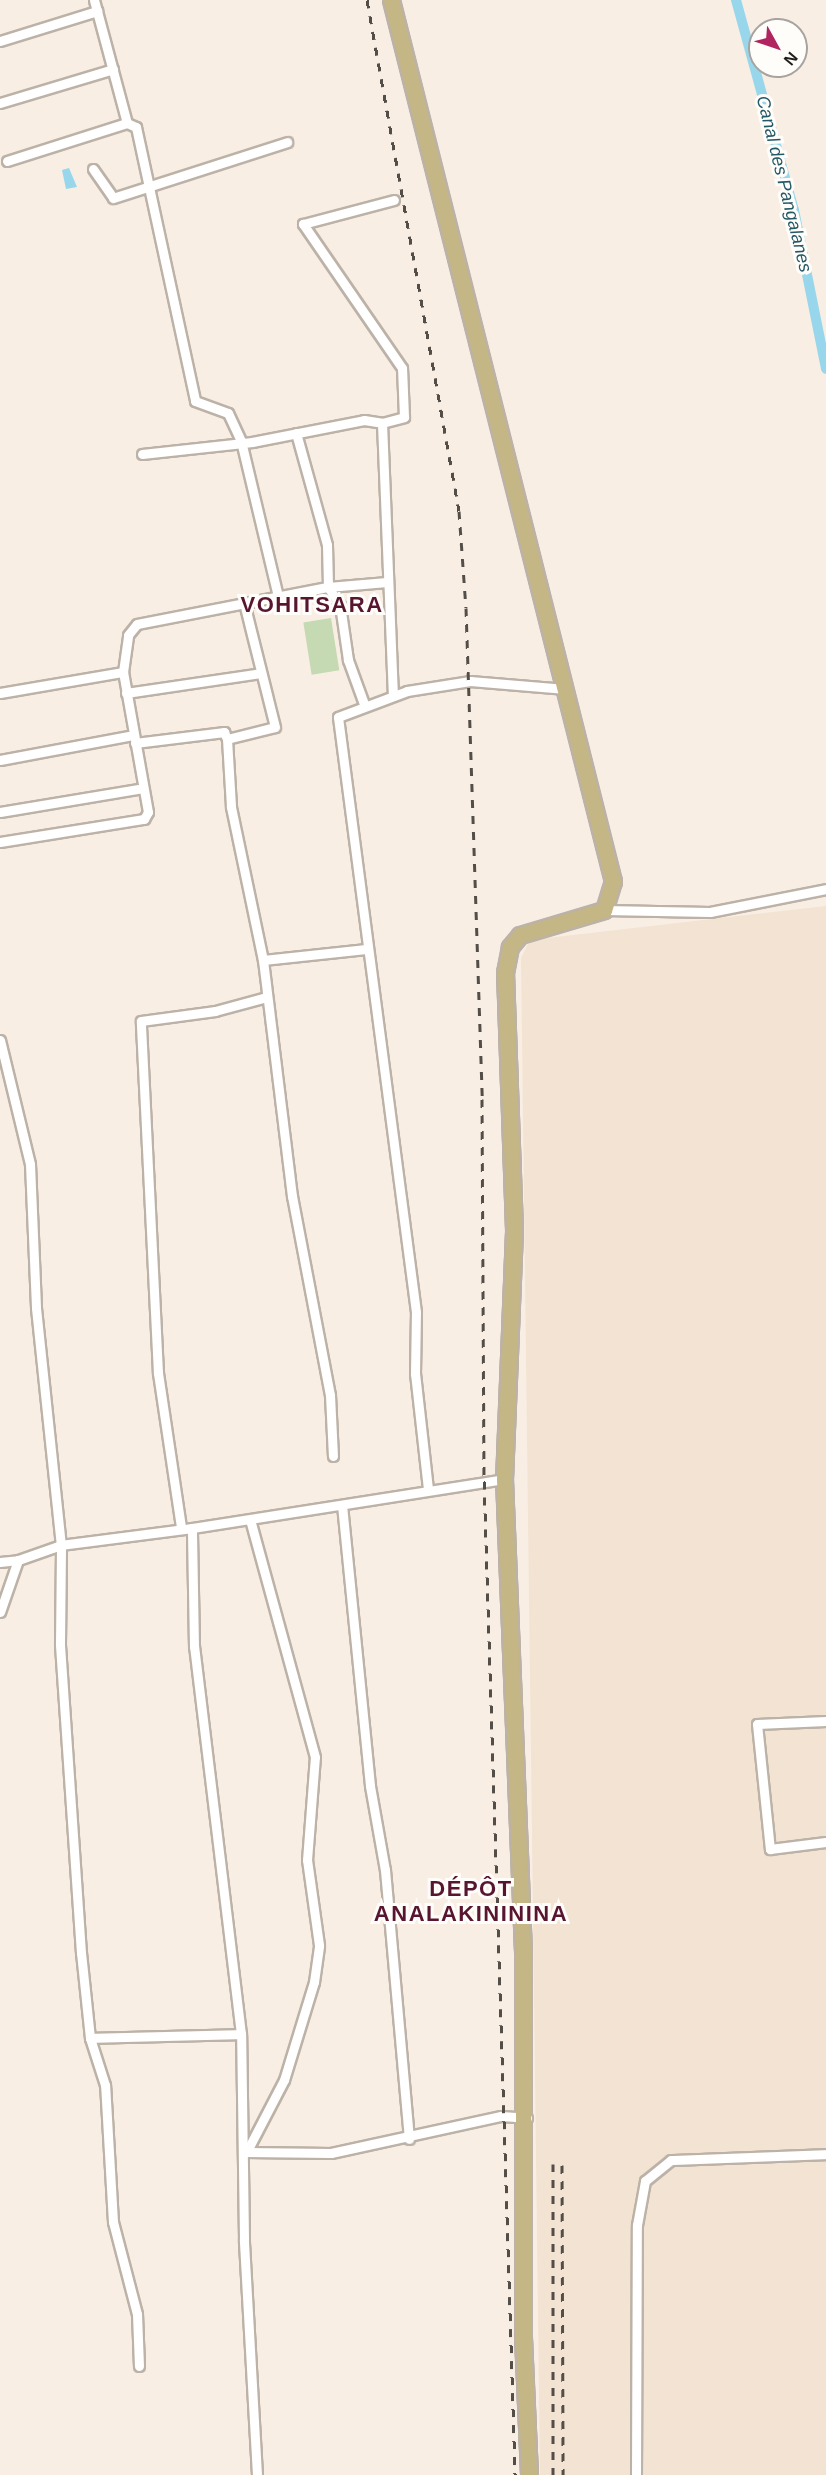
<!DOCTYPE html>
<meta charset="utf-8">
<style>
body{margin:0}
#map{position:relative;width:826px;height:2475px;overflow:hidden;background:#f9eee3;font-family:Helvetica,sans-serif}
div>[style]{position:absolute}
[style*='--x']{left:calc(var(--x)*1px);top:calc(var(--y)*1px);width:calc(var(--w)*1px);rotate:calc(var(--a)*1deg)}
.built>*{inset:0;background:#f3e3d2}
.green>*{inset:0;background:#c5d9b3;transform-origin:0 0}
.water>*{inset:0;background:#98d7eb}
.canal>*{height:10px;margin:-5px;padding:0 5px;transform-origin:5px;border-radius:5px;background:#98d7eb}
.roads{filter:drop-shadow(2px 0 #bcb2a7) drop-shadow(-2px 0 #bcb2a7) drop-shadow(0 2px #bcb2a7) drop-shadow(0 -2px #bcb2a7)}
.minor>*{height:9px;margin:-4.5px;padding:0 4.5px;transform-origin:4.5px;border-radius:4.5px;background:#fff}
.primary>*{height:15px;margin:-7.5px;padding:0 7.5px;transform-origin:7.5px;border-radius:7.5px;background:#c4b785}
.rail>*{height:3px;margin-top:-1.5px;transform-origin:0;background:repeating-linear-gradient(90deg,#544e49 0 8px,transparent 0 16px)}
span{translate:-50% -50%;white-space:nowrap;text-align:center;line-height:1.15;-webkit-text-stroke:6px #fffdfa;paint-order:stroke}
.water-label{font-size:18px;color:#235866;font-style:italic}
.district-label{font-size:22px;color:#58152f;font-weight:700;letter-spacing:1.5px}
.north{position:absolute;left:748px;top:18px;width:60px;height:60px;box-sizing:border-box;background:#fffdfa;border:2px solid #a7a4a0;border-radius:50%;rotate:130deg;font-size:16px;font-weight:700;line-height:24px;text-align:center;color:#221e1a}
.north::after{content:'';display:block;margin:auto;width:21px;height:27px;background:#b02460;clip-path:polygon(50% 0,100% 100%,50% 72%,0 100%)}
</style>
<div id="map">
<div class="built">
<div style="clip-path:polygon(826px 906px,826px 2475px,540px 2475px,521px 958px,530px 940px)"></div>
</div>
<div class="green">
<div style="left:331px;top:618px;width:53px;height:28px;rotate:81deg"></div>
</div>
<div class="water">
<div style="clip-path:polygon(69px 168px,77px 187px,66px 189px,62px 170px)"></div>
</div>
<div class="canal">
<div style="--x:736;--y:0;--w:218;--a:74.6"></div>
<div style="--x:794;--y:210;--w:162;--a:78.6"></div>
</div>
<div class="roads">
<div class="minor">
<div style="--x:94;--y:0;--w:127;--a:75"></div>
<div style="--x:0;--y:41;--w:102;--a:-17.2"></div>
<div style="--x:0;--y:103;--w:118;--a:-16.7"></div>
<div style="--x:7;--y:161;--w:126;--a:-17.6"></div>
<div style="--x:127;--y:123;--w:10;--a:24"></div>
<div style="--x:136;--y:127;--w:280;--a:77.8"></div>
<div style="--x:195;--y:401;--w:35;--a:20"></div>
<div style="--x:228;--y:413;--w:31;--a:65"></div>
<div style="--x:241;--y:441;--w:159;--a:76.6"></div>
<div style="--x:93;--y:169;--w:35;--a:55"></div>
<div style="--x:113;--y:198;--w:183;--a:-17.8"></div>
<div style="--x:382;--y:423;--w:23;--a:-15"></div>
<div style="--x:404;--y:417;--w:49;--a:-92.3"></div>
<div style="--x:402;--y:368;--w:175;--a:-124.5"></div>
<div style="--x:303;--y:224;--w:94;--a:-14.8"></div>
<div style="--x:296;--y:433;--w:116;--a:74.5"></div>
<div style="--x:327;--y:545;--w:42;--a:88.6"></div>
<div style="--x:328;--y:587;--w:59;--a:-4.8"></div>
<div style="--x:142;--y:454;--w:111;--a:-6.2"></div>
<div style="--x:252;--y:442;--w:114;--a:-11.1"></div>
<div style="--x:364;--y:420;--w:18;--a:9"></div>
<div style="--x:382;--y:423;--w:272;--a:87.7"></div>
<div style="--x:0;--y:693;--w:125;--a:-9.7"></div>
<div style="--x:126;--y:693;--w:136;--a:-8.4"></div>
<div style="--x:227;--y:739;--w:49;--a:-14"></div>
<div style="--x:275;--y:727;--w:124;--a:-104"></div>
<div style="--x:135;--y:743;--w:90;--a:-7"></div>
<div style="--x:224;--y:732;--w:8;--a:67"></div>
<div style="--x:227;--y:739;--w:68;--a:86.6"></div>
<div style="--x:231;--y:807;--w:156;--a:78.2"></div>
<div style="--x:263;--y:960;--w:238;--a:83"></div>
<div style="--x:292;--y:1196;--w:203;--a:79.2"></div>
<div style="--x:330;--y:1395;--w:61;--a:87.2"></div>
<div style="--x:0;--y:760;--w:135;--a:-10.6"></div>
<div style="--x:0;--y:812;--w:145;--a:-9.5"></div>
<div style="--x:0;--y:842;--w:146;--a:-9.1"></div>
<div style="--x:144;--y:819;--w:8;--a:-60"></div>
<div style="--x:148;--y:812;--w:142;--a:-100.1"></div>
<div style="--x:123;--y:672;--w:37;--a:-82"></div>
<div style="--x:128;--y:635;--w:14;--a:-51"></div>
<div style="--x:137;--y:624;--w:195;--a:-11"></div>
<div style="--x:328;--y:587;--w:22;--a:56"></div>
<div style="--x:340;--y:605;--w:56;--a:81.7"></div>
<div style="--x:348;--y:660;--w:47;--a:70"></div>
<div style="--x:604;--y:910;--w:106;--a:1.1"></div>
<div style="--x:710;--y:912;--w:118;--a:-11.2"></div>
<div style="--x:263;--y:960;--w:104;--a:-6.1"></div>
<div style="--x:0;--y:1040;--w:128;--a:76.4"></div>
<div style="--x:30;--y:1164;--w:144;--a:87.6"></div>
<div style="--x:36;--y:1308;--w:238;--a:84"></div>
<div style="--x:61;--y:1545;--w:46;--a:160.8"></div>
<div style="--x:18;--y:1560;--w:55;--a:109.1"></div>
<div style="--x:428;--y:1489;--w:116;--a:-96.4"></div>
<div style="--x:415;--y:1374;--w:62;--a:-89.1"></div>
<div style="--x:416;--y:1312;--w:600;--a:-97.47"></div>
<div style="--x:338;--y:717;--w:74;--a:-20.6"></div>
<div style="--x:407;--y:691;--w:64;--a:-9"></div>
<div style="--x:470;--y:681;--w:96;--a:4.8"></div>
<div style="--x:342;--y:1505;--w:282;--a:84.3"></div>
<div style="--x:370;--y:1786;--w:85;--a:79.9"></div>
<div style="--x:385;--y:1870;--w:270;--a:84.9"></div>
<div style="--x:181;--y:1527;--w:156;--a:-98.5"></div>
<div style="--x:158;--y:1373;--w:352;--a:-92.8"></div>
<div style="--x:141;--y:1021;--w:75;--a:-7.7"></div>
<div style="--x:215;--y:1011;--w:54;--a:-15.1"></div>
<div style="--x:0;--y:1562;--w:18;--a:-6"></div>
<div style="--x:826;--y:1721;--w:69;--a:177.5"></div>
<div style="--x:757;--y:1724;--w:126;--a:84.1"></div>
<div style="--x:770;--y:1849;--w:56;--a:-7.1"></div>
<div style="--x:90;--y:2038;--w:151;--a:-1.5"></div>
<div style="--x:247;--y:2151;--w:80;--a:-62.5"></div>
<div style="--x:284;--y:2080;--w:102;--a:-73"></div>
<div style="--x:314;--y:1982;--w:37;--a:-82"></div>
<div style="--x:319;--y:1945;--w:86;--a:-98"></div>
<div style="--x:307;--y:1860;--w:103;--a:-85.6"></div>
<div style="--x:315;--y:1757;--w:246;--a:-105.3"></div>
<div style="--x:246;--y:2152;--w:85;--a:0.7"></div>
<div style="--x:331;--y:2153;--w:174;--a:-12.3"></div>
<div style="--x:501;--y:2116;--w:26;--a:4"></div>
<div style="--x:139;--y:2366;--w:52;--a:-92.2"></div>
<div style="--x:137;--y:2314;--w:95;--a:-104.6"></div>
<div style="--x:113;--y:2222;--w:137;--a:-93.3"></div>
<div style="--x:105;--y:2085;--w:49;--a:-107.7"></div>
<div style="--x:90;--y:2038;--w:85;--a:-96"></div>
<div style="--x:81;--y:1953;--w:310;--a:-93.9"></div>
<div style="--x:60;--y:1644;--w:99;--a:-89.4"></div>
<div style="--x:61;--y:1545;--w:132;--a:-7.4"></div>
<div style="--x:257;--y:2475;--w:236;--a:-93.2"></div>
<div style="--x:244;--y:2239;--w:205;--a:-90.8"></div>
<div style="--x:241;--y:2034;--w:390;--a:-96.9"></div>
<div style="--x:194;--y:1647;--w:119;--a:-91"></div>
<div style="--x:192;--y:1528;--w:316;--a:-8.9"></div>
<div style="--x:636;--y:2475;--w:250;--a:-89.8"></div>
<div style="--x:637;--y:2225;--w:45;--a:-79.7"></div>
<div style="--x:645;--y:2181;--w:33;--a:-39"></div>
<div style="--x:671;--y:2160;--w:155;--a:-2.2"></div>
</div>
<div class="primary">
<div style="--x:391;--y:0;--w:909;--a:75.86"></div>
<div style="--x:613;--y:881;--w:30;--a:107"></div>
<div style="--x:604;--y:910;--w:88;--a:163.4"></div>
<div style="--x:520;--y:935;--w:16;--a:130"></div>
<div style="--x:510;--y:947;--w:25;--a:101"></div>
<div style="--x:505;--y:972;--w:259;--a:88"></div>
<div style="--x:514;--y:1231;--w:248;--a:92.3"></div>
<div style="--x:504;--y:1479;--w:471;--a:87.7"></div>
<div style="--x:523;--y:1950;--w:387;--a:90"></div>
<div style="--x:523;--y:2337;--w:138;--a:87.5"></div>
</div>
</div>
<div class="rail">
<div style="--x:367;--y:0;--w:519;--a:79.79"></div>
<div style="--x:459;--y:511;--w:97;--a:85.9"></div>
<div style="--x:466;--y:608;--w:491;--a:88.1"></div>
<div style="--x:482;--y:1099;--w:382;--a:89.7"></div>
<div style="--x:484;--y:1481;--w:994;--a:88.21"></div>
<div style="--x:562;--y:2165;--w:310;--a:89.8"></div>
<div style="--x:553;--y:2475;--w:311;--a:-90"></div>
</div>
<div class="water-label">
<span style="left:784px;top:184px;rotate:76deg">Canal des Pangalanes</span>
</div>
<div class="district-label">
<span style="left:312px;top:605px">VOHITSARA</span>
<span style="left:471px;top:1901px">DÉPÔT<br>ANALAKINININA</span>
</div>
<div class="north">N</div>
</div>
